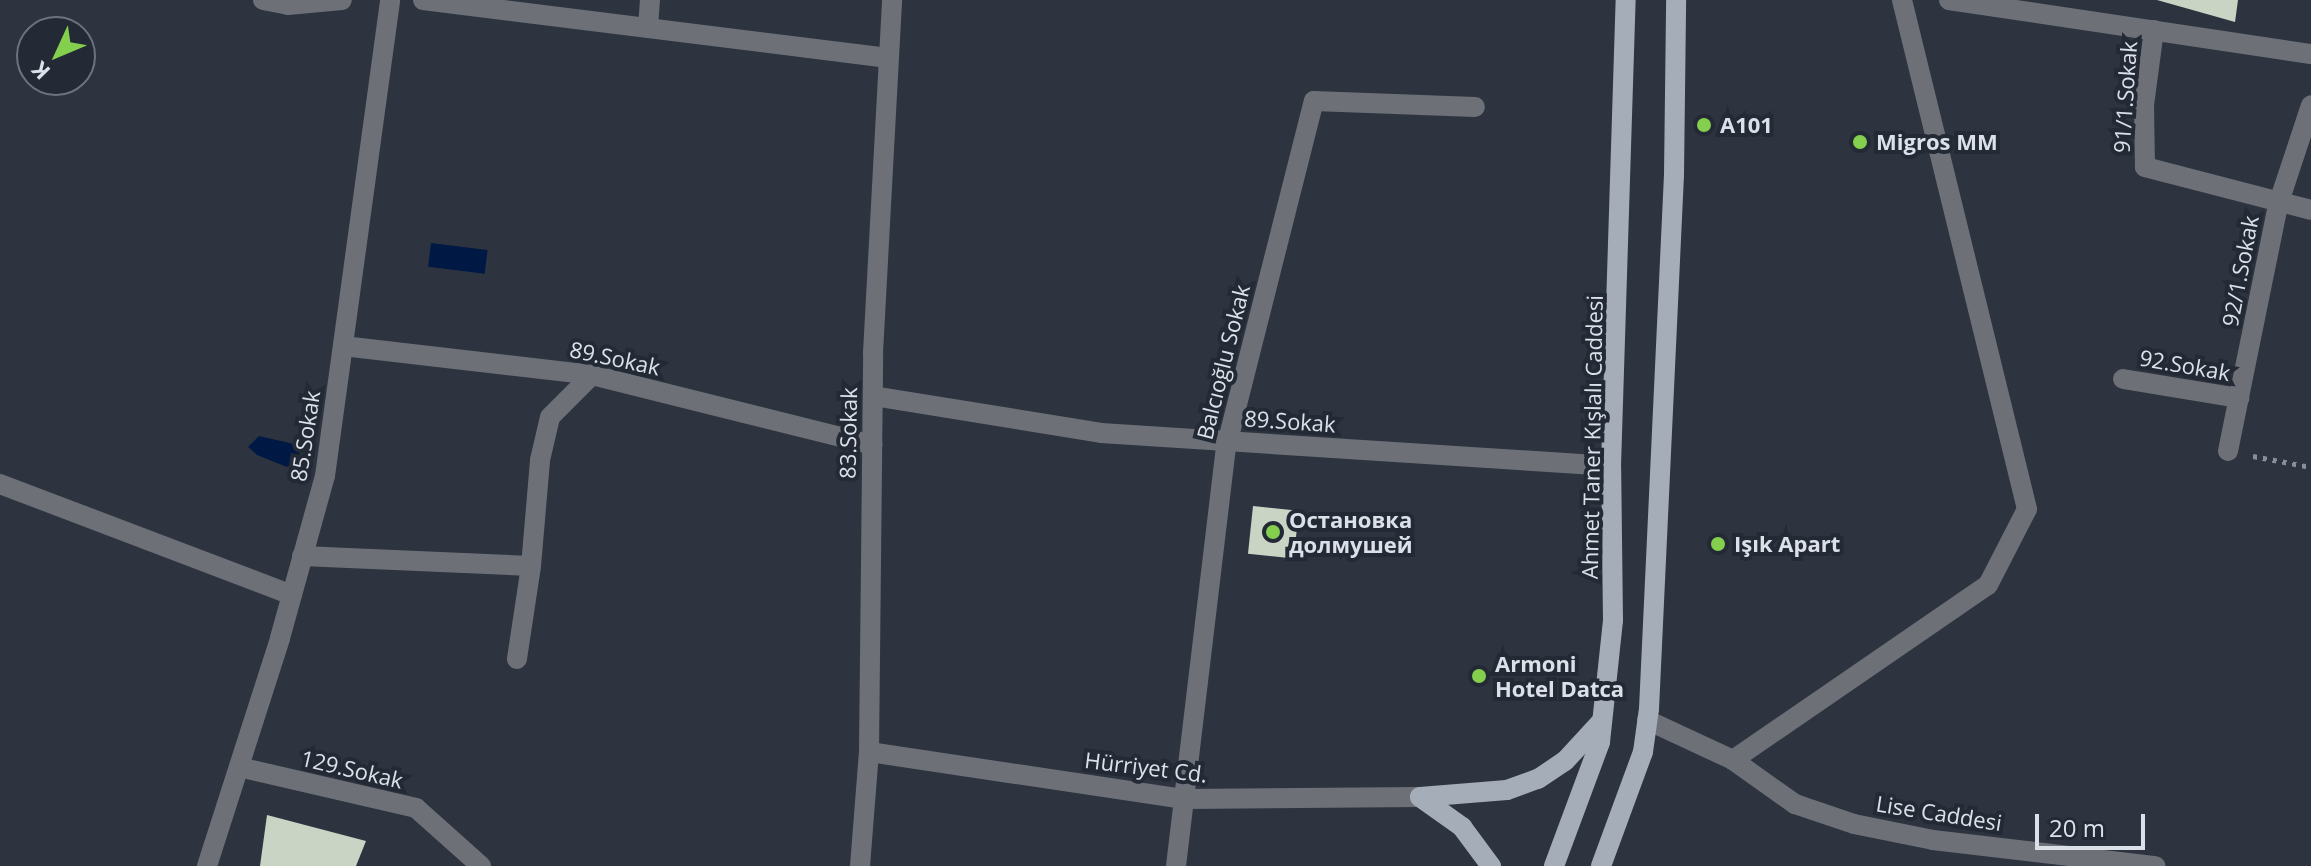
<!DOCTYPE html>
<meta charset="utf-8">
<style>
body{margin:0}
#map{position:relative;width:2311px;height:866px;overflow:hidden;background:#2d3440;font-family:"Open Sans",sans-serif}
div>[style]{position:absolute}
[style*='--x']{left:calc(var(--x)*1px);top:calc(var(--y)*1px);width:calc(var(--w)*1px);rotate:calc(var(--a)*1deg)}
.water>*{inset:0;background:#001944;transform-origin:0 0}
.building>*{inset:0;background:#cad4c5;transform-origin:0 0}
.path>*{height:5px;margin-top:-2.5px;transform-origin:0;background:repeating-linear-gradient(90deg,#898f99 0 4px,transparent 0 10px)}
.minor>*{height:20px;margin:-10px;padding:0 10px;transform-origin:10px;border-radius:10px;background:#6d7177}
.major>*{height:20px;margin:-10px;padding:0 10px;transform-origin:10px;border-radius:10px;background:#a5adb9}
.dots>*{width:22px;height:22px;translate:-50% -50%;box-sizing:border-box;border:4px solid #232a35;border-radius:50%}
span{translate:-50% -50%;white-space:nowrap;text-align:center;line-height:1.15;-webkit-text-stroke:8px #232a35;paint-order:stroke}
.street-label{font-size:22px;color:#dce1e9}
.poi-label{font-size:22px;color:#dce1e9;font-weight:700}
.left{translate:0 -50%;text-align:left}
.north{position:absolute;left:16px;top:16px;width:80px;height:80px;box-sizing:border-box;background:#232a35;border:2px solid #6d737d;border-radius:50%;rotate:226deg;font-size:22px;font-weight:700;line-height:32px;text-align:center;color:#dce1e9}
.north::after{content:'';display:block;margin:auto;width:28px;height:36px;background:#84cf4d;clip-path:polygon(50% 0,100% 100%,50% 72%,0 100%)}
.scale{position:absolute;left:2035px;top:814px;width:110px;height:36px;box-sizing:border-box;border:4px solid #dce1e9;border-top:0;padding-left:10px;font-size:24px;line-height:28px;white-space:nowrap;color:#dce1e9;-webkit-text-stroke:6px #232a35;paint-order:stroke}
</style>
<div id="map">
<div class="water">
<div style="left:431px;top:243px;width:57px;height:24px;rotate:7deg"></div>
<div style="clip-path:polygon(259px 436px,294px 444px,301px 456px,287px 467px,257px 455px,248px 447px)"></div>
</div>
<div class="building">
<div style="clip-path:polygon(2157px 0,2238px 0,2235px 22px)"></div>
<div style="left:1253px;top:506px;width:46px;height:48px;rotate:6deg"></div>
<div style="clip-path:polygon(267px 815px,366px 841px,356px 866px,260px 866px)"></div>
</div>
<div class="path">
<div style="--x:2253;--y:456;--w:59;--a:10.7"></div>
</div>
<div class="minor">
<div style="--x:263;--y:0;--w:25;--a:11"></div>
<div style="--x:288;--y:5;--w:54;--a:-5.3"></div>
<div style="--x:423;--y:0;--w:469;--a:7.1"></div>
<div style="--x:1949;--y:0;--w:366;--a:8.5"></div>
<div style="--x:648;--y:28;--w:28;--a:-86"></div>
<div style="--x:2154;--y:30;--w:76;--a:97.6"></div>
<div style="--x:2144;--y:105;--w:62;--a:89.1"></div>
<div style="--x:2145;--y:167;--w:171;--a:14.5"></div>
<div style="--x:343;--y:346;--w:251;--a:6.6"></div>
<div style="--x:592;--y:375;--w:289;--a:14"></div>
<div style="--x:2123;--y:379;--w:118;--a:9.3"></div>
<div style="--x:873;--y:396;--w:231;--a:9.2"></div>
<div style="--x:1101;--y:433;--w:511;--a:3.7"></div>
<div style="--x:2228;--y:451;--w:251;--a:-78.5"></div>
<div style="--x:2278;--y:205;--w:105;--a:-71.7"></div>
<div style="--x:0;--y:484;--w:312;--a:20.8"></div>
<div style="--x:302;--y:556;--w:229;--a:2.5"></div>
<div style="--x:531;--y:566;--w:94;--a:98.6"></div>
<div style="--x:531;--y:566;--w:106;--a:-85.1"></div>
<div style="--x:540;--y:460;--w:44;--a:-76.9"></div>
<div style="--x:550;--y:417;--w:59;--a:-45"></div>
<div style="--x:1647;--y:720;--w:95;--a:24.9"></div>
<div style="--x:1733;--y:760;--w:309;--a:-34.5"></div>
<div style="--x:1988;--y:585;--w:85;--a:-62.8"></div>
<div style="--x:2027;--y:509;--w:524;--a:-103.8"></div>
<div style="--x:869;--y:752;--w:319;--a:8.5"></div>
<div style="--x:1185;--y:799;--w:235;--a:-0.5"></div>
<div style="--x:1733;--y:760;--w:76;--a:35.4"></div>
<div style="--x:1795;--y:804;--w:62;--a:18.7"></div>
<div style="--x:1854;--y:824;--w:81;--a:11.4"></div>
<div style="--x:1933;--y:840;--w:224;--a:6.7"></div>
<div style="--x:239;--y:767;--w:182;--a:13"></div>
<div style="--x:416;--y:808;--w:87;--a:41.7"></div>
<div style="--x:207;--y:866;--w:239;--a:-72.2"></div>
<div style="--x:280;--y:638;--w:168;--a:-74.5"></div>
<div style="--x:325;--y:476;--w:480;--a:-82.2"></div>
<div style="--x:860;--y:866;--w:114;--a:-85.5"></div>
<div style="--x:869;--y:752;--w:399;--a:-89.4"></div>
<div style="--x:873;--y:353;--w:354;--a:-86.9"></div>
<div style="--x:1176;--y:866;--w:421;--a:-83.2"></div>
<div style="--x:1226;--y:448;--w:358;--a:-75.8"></div>
<div style="--x:1314;--y:101;--w:161;--a:2.1"></div>
</div>
<div class="major">
<div style="--x:1420;--y:797;--w:87;--a:-4.6"></div>
<div style="--x:1507;--y:790;--w:33;--a:-20"></div>
<div style="--x:1538;--y:779;--w:32;--a:-34"></div>
<div style="--x:1565;--y:761;--w:52;--a:-47.4"></div>
<div style="--x:1420;--y:797;--w:52;--a:35.5"></div>
<div style="--x:1462;--y:827;--w:49;--a:53.4"></div>
<div style="--x:1554;--y:866;--w:132;--a:-69.6"></div>
<div style="--x:1600;--y:742;--w:123;--a:-83.9"></div>
<div style="--x:1613;--y:620;--w:154;--a:-90.7"></div>
<div style="--x:1611;--y:466;--w:466;--a:-88.2"></div>
<div style="--x:1601;--y:866;--w:121;--a:-69.8"></div>
<div style="--x:1643;--y:752;--w:43;--a:-82.1"></div>
<div style="--x:1649;--y:709;--w:535;--a:-87.32"></div>
<div style="--x:1674;--y:175;--w:175;--a:-89.3"></div>
</div>
<div class="dots">
<div style="left:1704px;top:125px;background:#84cf4d"></div>
<div style="left:1860px;top:142px;background:#84cf4d"></div>
<div style="left:1273px;top:532px;background:#84cf4d"></div>
<div style="left:1718px;top:544px;background:#84cf4d"></div>
<div style="left:1479px;top:676px;background:#84cf4d"></div>
</div>
<div class="street-label">
<span style="left:2125px;top:97px;rotate:-86deg">91/1.Sokak</span>
<span style="left:2240px;top:271px;rotate:-79deg">92/1.Sokak</span>
<span style="left:615px;top:358px;rotate:12deg">89.Sokak</span>
<span style="left:1223px;top:362px;rotate:-76deg">Balcıoğlu Sokak</span>
<span style="left:2185px;top:365px;rotate:10deg">92.Sokak</span>
<span style="left:1290px;top:421px;rotate:4deg">89.Sokak</span>
<span style="left:848px;top:433px;rotate:-89deg">83.Sokak</span>
<span style="left:305px;top:436px;rotate:-81deg">85.Sokak</span>
<span style="left:1592px;top:437px;rotate:-89deg">Ahmet Taner Kışlalı Caddesi</span>
<span style="left:1146px;top:767px;rotate:7deg">Hürriyet Cd.</span>
<span style="left:352px;top:769px;rotate:13deg">129.Sokak</span>
<span style="left:1939px;top:813px;rotate:9deg">Lise Caddesi</span>
</div>
<div class="poi-label">
<span class="left" style="left:1720px;top:125px">A101</span>
<span class="left" style="left:1876px;top:142px">Migros MM</span>
<span class="left" style="left:1289px;top:532px">Остановка<br>долмушей</span>
<span class="left" style="left:1734px;top:544px">Işık Apart</span>
<span class="left" style="left:1495px;top:676px">Armoni<br>Hotel Datca</span>
</div>
<div class="north">K</div>
<div class="scale">20 m</div>
</div>
